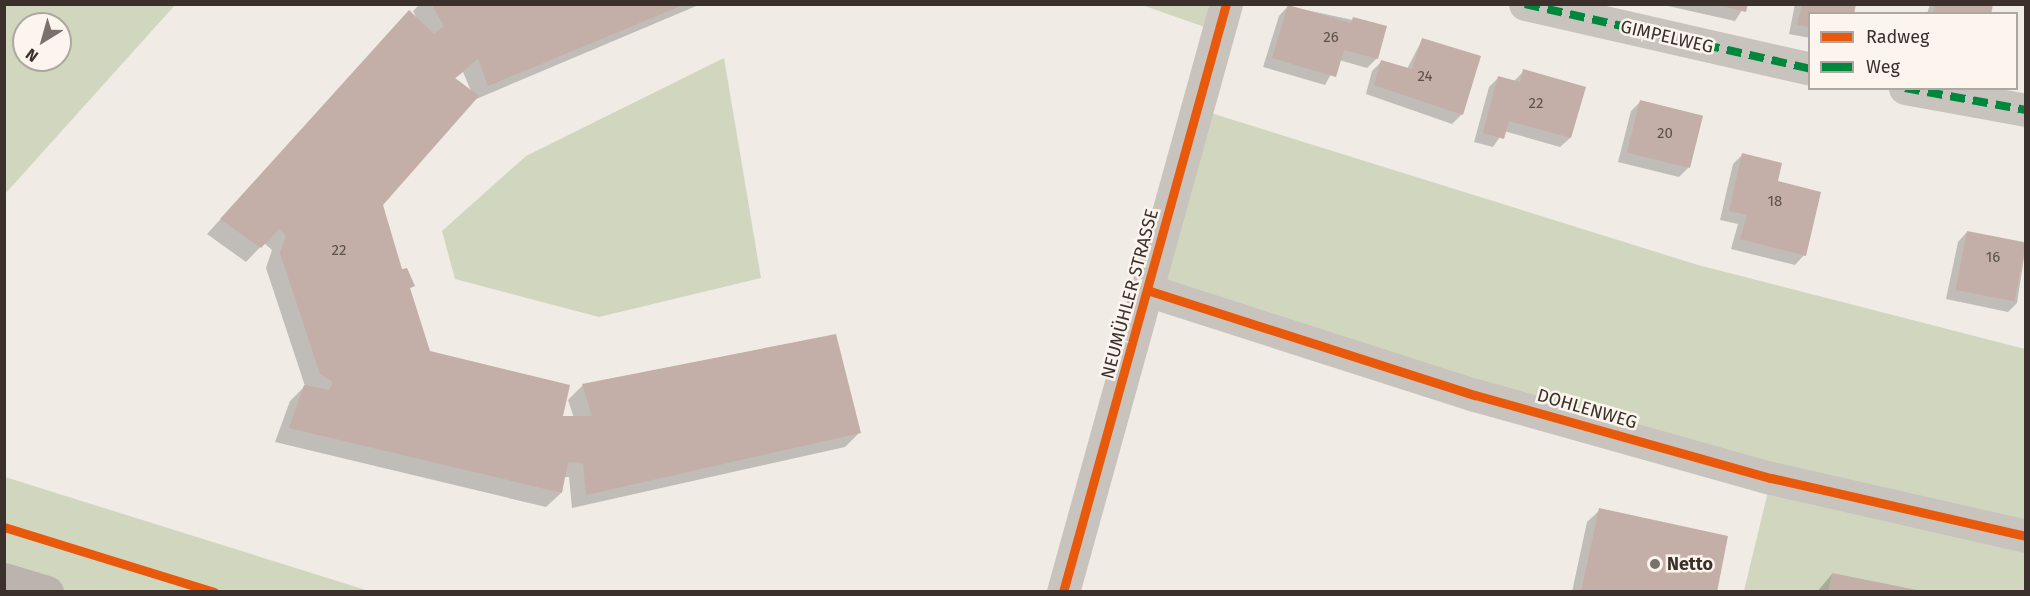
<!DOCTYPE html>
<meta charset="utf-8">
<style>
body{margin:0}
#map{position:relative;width:2030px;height:596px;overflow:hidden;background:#f0ebe5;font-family:"Fira Sans",sans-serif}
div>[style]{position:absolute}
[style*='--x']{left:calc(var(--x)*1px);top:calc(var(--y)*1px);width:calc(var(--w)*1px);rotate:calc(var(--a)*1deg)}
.green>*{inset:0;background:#d1d6bf}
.shadow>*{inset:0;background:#0003}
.building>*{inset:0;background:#c3afa7;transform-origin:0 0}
.street>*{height:33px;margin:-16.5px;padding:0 16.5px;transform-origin:16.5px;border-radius:16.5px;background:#c9c3be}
.secondary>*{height:33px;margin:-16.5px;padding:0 16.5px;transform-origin:16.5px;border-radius:16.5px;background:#bab3ae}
.quiet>*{height:8px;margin-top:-4px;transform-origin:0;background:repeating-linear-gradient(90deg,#00873e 0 15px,transparent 0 23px)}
.cycleway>*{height:9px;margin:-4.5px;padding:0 4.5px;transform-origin:4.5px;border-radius:4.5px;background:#e8590c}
.dots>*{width:16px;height:16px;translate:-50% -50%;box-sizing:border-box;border:3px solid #fbf5ee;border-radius:50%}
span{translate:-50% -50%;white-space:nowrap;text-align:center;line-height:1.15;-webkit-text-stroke:5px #fbf5ee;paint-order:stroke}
.number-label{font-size:15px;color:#5d504a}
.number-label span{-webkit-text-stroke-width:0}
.street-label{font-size:18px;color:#3b302b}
.poi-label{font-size:18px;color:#3b302b;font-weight:700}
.left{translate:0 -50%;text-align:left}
.frame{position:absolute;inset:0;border:6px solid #3b302b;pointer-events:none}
.legend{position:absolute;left:1808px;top:12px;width:210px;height:78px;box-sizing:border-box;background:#fbf5ee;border:2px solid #aea6a0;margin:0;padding:8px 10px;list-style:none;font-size:18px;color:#3b302b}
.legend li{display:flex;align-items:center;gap:12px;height:30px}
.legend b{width:30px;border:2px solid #aea6a0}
.north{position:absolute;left:12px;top:12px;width:60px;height:60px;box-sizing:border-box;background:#fbf5ee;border:2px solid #aea6a0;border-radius:50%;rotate:217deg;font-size:16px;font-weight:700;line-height:24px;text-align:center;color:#3b302b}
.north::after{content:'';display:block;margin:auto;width:21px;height:27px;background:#7a716c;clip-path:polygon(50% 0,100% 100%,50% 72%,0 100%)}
</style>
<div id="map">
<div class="green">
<div style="clip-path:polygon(evenodd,5px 4px,175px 5px,5px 194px,4px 5px,5px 4px,24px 24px,60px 24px,60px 60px,24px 60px,24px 24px)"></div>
<div style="clip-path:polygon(1142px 5px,1226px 5px,1219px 32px)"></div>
<div style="clip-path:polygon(724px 58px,761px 278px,599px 317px,455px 279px,442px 231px,526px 156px)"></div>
<div style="clip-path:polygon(1198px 109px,1698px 265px,2025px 349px,2025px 591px,1744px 591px,1771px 479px,1147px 290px)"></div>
<div style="clip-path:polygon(5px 477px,369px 591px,5px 591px)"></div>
</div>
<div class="shadow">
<div style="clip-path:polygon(evenodd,420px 4px,701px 4px,474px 100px,381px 205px,401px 271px,413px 285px,409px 290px,428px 352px,561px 418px,574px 418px,568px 400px,583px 385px,859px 433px,845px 447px,572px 508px,569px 477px,564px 477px,561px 493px,546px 507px,275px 442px,290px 401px,305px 386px,266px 268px,272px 250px,264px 243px,246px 262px,207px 234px,395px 27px,417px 19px,413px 11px,420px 4px,463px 72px,471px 91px,454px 79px,463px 72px)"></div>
<div style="clip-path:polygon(1746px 4px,1735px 21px,1668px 6px,1668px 4px)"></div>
<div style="clip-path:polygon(1795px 4px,1855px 4px,1810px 14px,1810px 38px,1789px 34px)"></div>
<div style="clip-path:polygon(1930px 4px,1981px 4px,1990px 14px,1927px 14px)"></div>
<div style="clip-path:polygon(1288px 6px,1385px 27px,1376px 59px,1367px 68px,1339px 60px,1325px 85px,1263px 67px,1279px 16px)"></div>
<div style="clip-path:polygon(1422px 40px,1462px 114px,1452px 124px,1366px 94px,1372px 71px,1382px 61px,1407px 69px)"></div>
<div style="clip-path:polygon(1524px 71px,1570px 138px,1560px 147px,1504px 131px,1493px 147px,1474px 142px,1489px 87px,1499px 77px,1514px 81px)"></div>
<div style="clip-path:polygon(1640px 102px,1688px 168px,1679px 177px,1618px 162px,1631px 111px)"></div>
<div style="clip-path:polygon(1742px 155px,1776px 182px,1804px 255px,1795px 265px,1731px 249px,1738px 224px,1720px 220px,1733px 164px)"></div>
<div style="clip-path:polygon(1967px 232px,2026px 245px,2017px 303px,2008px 312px,1946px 299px,1958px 242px)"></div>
<div style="clip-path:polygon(1600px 510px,1715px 592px,1572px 592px,1587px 522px)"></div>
<div style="clip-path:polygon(1832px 574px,1915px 592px,1817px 592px)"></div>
</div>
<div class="building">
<div style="clip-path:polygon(1715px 4px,1748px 4px,1746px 12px)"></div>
<div style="clip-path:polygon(1802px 4px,1856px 4px,1854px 14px,1810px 14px,1810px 27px,1797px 25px)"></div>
<div style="clip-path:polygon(1935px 4px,1989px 4px,1993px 5px,1991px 14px,1934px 14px)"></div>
<div style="clip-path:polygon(432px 5px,683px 5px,488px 86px,478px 59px,455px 78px,479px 96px,383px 205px,402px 269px,407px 268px,415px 286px,410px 288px,430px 351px,570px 385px,563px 416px,592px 416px,582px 384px,836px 334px,861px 433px,586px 495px,583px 463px,568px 462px,562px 493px,289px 428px,304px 385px,329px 390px,333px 382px,320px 374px,280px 253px,286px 235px,279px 229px,261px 248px,220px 219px,409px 10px,434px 34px,444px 26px)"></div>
<div style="clip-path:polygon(1288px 5px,1351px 23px,1353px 17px,1387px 26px,1378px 59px,1344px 50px,1336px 77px,1272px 58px)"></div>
<div style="clip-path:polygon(1422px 38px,1481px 56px,1463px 115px,1374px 85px,1381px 60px,1412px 69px)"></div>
<div style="clip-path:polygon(1523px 69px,1586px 87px,1571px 138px,1509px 121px,1504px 139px,1483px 133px,1498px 76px,1520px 82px)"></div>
<div style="left:1640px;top:100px;width:65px;height:54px;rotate:14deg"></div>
<div style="clip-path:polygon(1742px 153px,1782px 163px,1778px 181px,1821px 192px,1806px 256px,1740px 239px,1747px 215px,1729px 211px)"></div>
<div style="left:1967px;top:231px;width:60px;height:60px;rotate:11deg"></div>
<div style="clip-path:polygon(1599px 508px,1728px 536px,1717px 592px,1581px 592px)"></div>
<div style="clip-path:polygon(1832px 573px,1917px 590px,1917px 592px,1828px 592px)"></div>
</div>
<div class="street">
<div style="--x:1525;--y:4;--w:292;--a:12.8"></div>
<div style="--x:1905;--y:88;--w:123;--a:10.3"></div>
<div style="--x:1147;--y:290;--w:344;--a:17.8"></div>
<div style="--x:1475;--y:395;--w:307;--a:15.7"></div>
<div style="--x:1771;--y:478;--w:262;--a:12.8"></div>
<div style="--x:1063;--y:592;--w:610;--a:-74.51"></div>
</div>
<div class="secondary">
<div style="--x:4;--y:579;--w:45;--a:16.8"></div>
</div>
<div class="quiet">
<div style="--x:1525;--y:4;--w:292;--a:12.8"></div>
<div style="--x:1905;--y:88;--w:123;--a:10.3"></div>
</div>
<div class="cycleway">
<div style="--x:1147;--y:290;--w:344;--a:17.8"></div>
<div style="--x:1475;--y:395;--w:307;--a:15.7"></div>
<div style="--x:1771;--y:478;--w:262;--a:12.8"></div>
<div style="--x:4;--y:527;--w:220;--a:17.2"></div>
<div style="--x:1063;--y:592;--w:610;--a:-74.51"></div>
</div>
<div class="dots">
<div style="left:1655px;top:564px;background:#7a716c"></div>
</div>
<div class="number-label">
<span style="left:1331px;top:38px">26</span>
<span style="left:1425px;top:77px">24</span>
<span style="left:1536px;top:104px">22</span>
<span style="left:1665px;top:134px">20</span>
<span style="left:1775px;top:202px">18</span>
<span style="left:339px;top:251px">22</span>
<span style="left:1993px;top:258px">16</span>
</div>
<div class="street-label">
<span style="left:1667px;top:37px;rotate:13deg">GIMPELWEG</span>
<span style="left:1130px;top:294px;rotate:-75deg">NEUMÜHLER STRASSE</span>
<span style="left:1587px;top:409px;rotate:16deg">DOHLENWEG</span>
</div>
<div class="poi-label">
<span class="left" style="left:1667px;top:564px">Netto</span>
</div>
<div class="frame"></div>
<ul class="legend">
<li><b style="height:8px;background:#e8590c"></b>Radweg</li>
<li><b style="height:8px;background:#00873e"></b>Weg</li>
</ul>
<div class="north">N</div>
</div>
